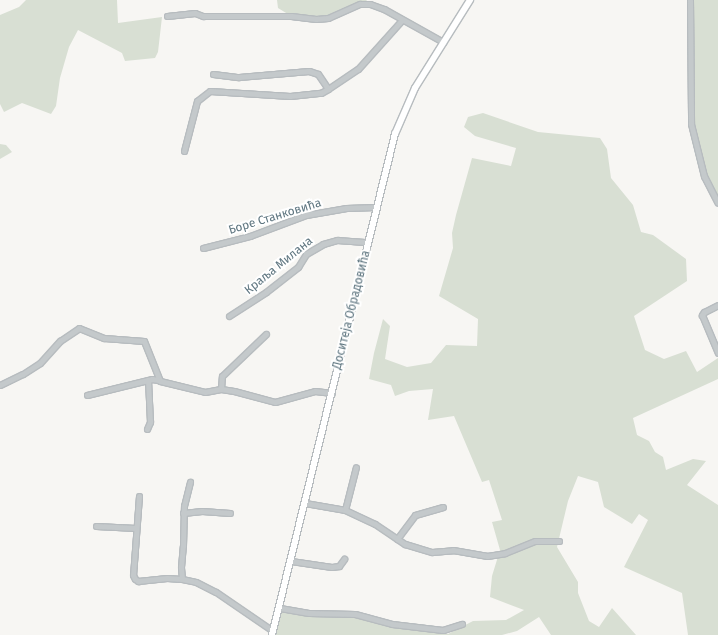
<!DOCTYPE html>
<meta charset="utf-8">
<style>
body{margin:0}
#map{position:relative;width:718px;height:635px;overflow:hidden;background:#f7f6f3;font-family:"Fira Sans",sans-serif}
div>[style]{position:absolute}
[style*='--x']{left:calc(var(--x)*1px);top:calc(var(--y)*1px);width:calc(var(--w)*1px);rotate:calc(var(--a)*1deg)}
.green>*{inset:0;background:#d8dfd3}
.roads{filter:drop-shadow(1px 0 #b7bcbf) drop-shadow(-1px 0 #b7bcbf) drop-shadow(0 1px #b7bcbf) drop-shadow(0 -1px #b7bcbf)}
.minor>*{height:5px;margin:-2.5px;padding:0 2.5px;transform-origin:2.5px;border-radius:2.5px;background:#c4c9cb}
.major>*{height:6px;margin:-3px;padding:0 3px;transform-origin:3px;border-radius:3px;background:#fff}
span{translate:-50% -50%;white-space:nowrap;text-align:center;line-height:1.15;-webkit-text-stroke:4px #fff;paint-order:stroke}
.street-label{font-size:12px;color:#5f7680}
</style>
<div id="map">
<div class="green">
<div style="clip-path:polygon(26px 0,117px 0,118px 23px,162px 17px,158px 52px,155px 58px,125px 61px,122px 53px,78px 30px,69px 47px,60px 78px,56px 106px,51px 114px,22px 103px,4px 112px,0 104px,0 15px,19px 7px)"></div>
<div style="clip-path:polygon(277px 0,367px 0,364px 4px,316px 19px,291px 16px,278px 8px)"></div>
<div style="clip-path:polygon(690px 0,718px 0,718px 203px,704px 176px,692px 128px)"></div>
<div style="clip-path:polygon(483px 113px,538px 132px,600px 138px,607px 149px,611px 178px,633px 205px,641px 232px,653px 235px,686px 259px,687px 281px,634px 316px,645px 350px,664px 359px,686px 351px,697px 372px,718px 358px,718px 379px,633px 418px,637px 435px,649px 441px,655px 452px,663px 457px,666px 470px,693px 459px,706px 461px,687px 485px,718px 505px,718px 635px,688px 635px,682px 593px,624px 567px,648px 520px,639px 514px,632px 524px,604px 507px,598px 482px,578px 476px,568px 501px,557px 547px,578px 582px,578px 593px,589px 621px,599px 627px,612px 608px,636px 635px,551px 635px,539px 617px,517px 631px,502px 635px,272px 635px,280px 608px,309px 613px,355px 614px,448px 634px,473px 621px,506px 620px,524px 610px,490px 597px,492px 576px,500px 550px,492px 522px,502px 520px,489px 480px,482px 482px,454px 416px,428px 420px,433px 389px,409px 391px,395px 396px,391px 385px,369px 379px,374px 353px,383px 319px,390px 326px,385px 359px,407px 367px,431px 363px,446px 345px,477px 346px,478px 319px,439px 296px,453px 248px,452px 233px,456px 215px,472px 158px,511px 166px,516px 148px,475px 136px,464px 127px,468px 117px)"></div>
<div style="clip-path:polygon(0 144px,6px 145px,12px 152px,0 159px)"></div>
</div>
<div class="roads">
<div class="minor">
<div style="--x:690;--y:0;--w:124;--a:89.5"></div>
<div style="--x:691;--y:124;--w:54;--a:76"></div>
<div style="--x:704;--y:176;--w:30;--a:63"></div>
<div style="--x:167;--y:16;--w:28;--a:-6"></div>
<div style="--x:195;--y:13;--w:9;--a:21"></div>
<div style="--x:203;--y:16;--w:88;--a:0"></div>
<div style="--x:291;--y:16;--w:25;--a:7"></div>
<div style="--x:316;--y:19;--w:12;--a:-5"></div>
<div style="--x:328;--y:18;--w:35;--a:-24"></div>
<div style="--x:360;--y:4;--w:10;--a:0"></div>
<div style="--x:370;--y:4;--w:15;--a:20"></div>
<div style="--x:384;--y:9;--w:68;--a:29.2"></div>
<div style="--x:213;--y:74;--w:26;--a:7"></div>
<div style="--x:239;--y:77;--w:70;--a:-4.9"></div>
<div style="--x:309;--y:71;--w:9;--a:18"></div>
<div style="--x:318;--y:74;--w:18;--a:56"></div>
<div style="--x:328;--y:89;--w:36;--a:-34"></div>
<div style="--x:358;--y:69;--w:66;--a:-48.1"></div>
<div style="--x:184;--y:151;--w:52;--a:-75.4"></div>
<div style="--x:197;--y:101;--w:16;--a:-38"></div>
<div style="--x:210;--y:91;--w:80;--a:3.6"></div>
<div style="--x:290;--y:96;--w:31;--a:-6"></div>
<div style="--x:321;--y:93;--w:8;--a:-30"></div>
<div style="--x:203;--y:248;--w:49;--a:-14.3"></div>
<div style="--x:250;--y:236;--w:60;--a:-20.6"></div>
<div style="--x:306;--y:215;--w:41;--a:-9.9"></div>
<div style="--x:346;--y:208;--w:30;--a:-2"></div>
<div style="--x:718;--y:305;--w:16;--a:153"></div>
<div style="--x:704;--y:312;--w:4;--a:124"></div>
<div style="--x:702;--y:315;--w:41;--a:67.2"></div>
<div style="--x:229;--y:316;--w:44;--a:-33"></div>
<div style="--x:266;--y:292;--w:41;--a:-38"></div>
<div style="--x:298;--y:267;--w:15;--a:-58"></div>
<div style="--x:306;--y:254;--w:20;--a:-30"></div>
<div style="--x:323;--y:244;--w:15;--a:-16"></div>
<div style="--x:337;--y:240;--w:31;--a:4"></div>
<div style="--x:0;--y:385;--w:25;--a:-26"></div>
<div style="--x:23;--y:374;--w:20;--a:-33"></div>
<div style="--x:40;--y:363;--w:30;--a:-48"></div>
<div style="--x:60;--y:341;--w:23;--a:-34"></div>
<div style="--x:79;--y:328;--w:27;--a:22"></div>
<div style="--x:104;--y:338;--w:40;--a:4.3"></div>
<div style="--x:144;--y:341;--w:43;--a:68.2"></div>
<div style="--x:160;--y:381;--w:46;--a:13.7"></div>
<div style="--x:205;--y:392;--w:16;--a:-11"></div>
<div style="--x:221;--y:389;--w:13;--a:9"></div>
<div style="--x:234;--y:391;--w:42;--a:15"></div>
<div style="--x:275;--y:402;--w:41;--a:-15.4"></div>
<div style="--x:315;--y:391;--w:17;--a:7"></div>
<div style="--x:221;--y:389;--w:13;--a:-86"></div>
<div style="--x:222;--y:376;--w:61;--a:-43.7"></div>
<div style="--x:87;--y:395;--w:67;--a:-13.8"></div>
<div style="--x:152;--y:379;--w:6;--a:9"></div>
<div style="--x:147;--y:429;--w:8;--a:-67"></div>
<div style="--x:150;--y:422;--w:42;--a:-92.7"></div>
<div style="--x:139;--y:496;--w:79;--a:94.3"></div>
<div style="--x:133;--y:575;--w:4;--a:63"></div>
<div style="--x:135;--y:579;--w:4;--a:34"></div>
<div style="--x:138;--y:581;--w:29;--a:-6"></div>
<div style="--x:167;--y:578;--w:15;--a:4"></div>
<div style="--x:182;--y:579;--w:14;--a:12"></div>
<div style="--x:196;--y:582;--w:22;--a:27"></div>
<div style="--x:216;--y:592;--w:69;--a:34.4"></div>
<div style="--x:305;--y:503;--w:41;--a:9.9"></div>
<div style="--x:345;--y:510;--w:33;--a:25"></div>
<div style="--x:375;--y:524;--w:36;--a:34"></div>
<div style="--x:405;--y:544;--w:28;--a:17"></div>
<div style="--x:432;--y:552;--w:21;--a:-5"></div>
<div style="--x:453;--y:550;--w:35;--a:10"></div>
<div style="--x:487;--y:556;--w:18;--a:-9"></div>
<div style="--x:505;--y:553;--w:32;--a:-22"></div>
<div style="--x:535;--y:541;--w:24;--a:0"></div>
<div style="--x:345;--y:510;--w:44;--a:-75.7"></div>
<div style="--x:183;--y:513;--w:19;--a:-6"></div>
<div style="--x:202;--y:511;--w:28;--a:4"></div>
<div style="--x:96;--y:526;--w:40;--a:2.9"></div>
<div style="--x:397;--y:539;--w:30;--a:-53"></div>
<div style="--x:415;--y:515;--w:29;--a:-16"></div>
<div style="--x:291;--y:561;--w:41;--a:8.3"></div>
<div style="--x:332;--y:567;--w:7;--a:-8"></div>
<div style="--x:339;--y:566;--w:9;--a:-54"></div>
<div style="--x:182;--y:579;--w:12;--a:-95"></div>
<div style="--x:181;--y:567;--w:21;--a:-85"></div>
<div style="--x:183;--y:546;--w:40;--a:-88.6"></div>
<div style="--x:184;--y:506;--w:25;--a:-76"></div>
<div style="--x:280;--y:608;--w:29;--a:10"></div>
<div style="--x:309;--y:613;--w:46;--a:1.2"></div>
<div style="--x:355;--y:614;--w:38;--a:15"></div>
<div style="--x:392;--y:624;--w:51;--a:6.7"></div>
<div style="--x:443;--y:630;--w:20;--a:-18"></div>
</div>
<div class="major">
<div style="--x:272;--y:635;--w:516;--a:-76.21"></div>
<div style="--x:395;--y:134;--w:50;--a:-66.5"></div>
<div style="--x:415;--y:88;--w:104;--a:-58"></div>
</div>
</div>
<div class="street-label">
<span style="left:275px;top:217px;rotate:-17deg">Боре Станковића</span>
<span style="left:279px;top:266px;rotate:-39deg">Краља Милана</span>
<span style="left:352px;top:310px;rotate:-76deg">Доситеја Обрадовића</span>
</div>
</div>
